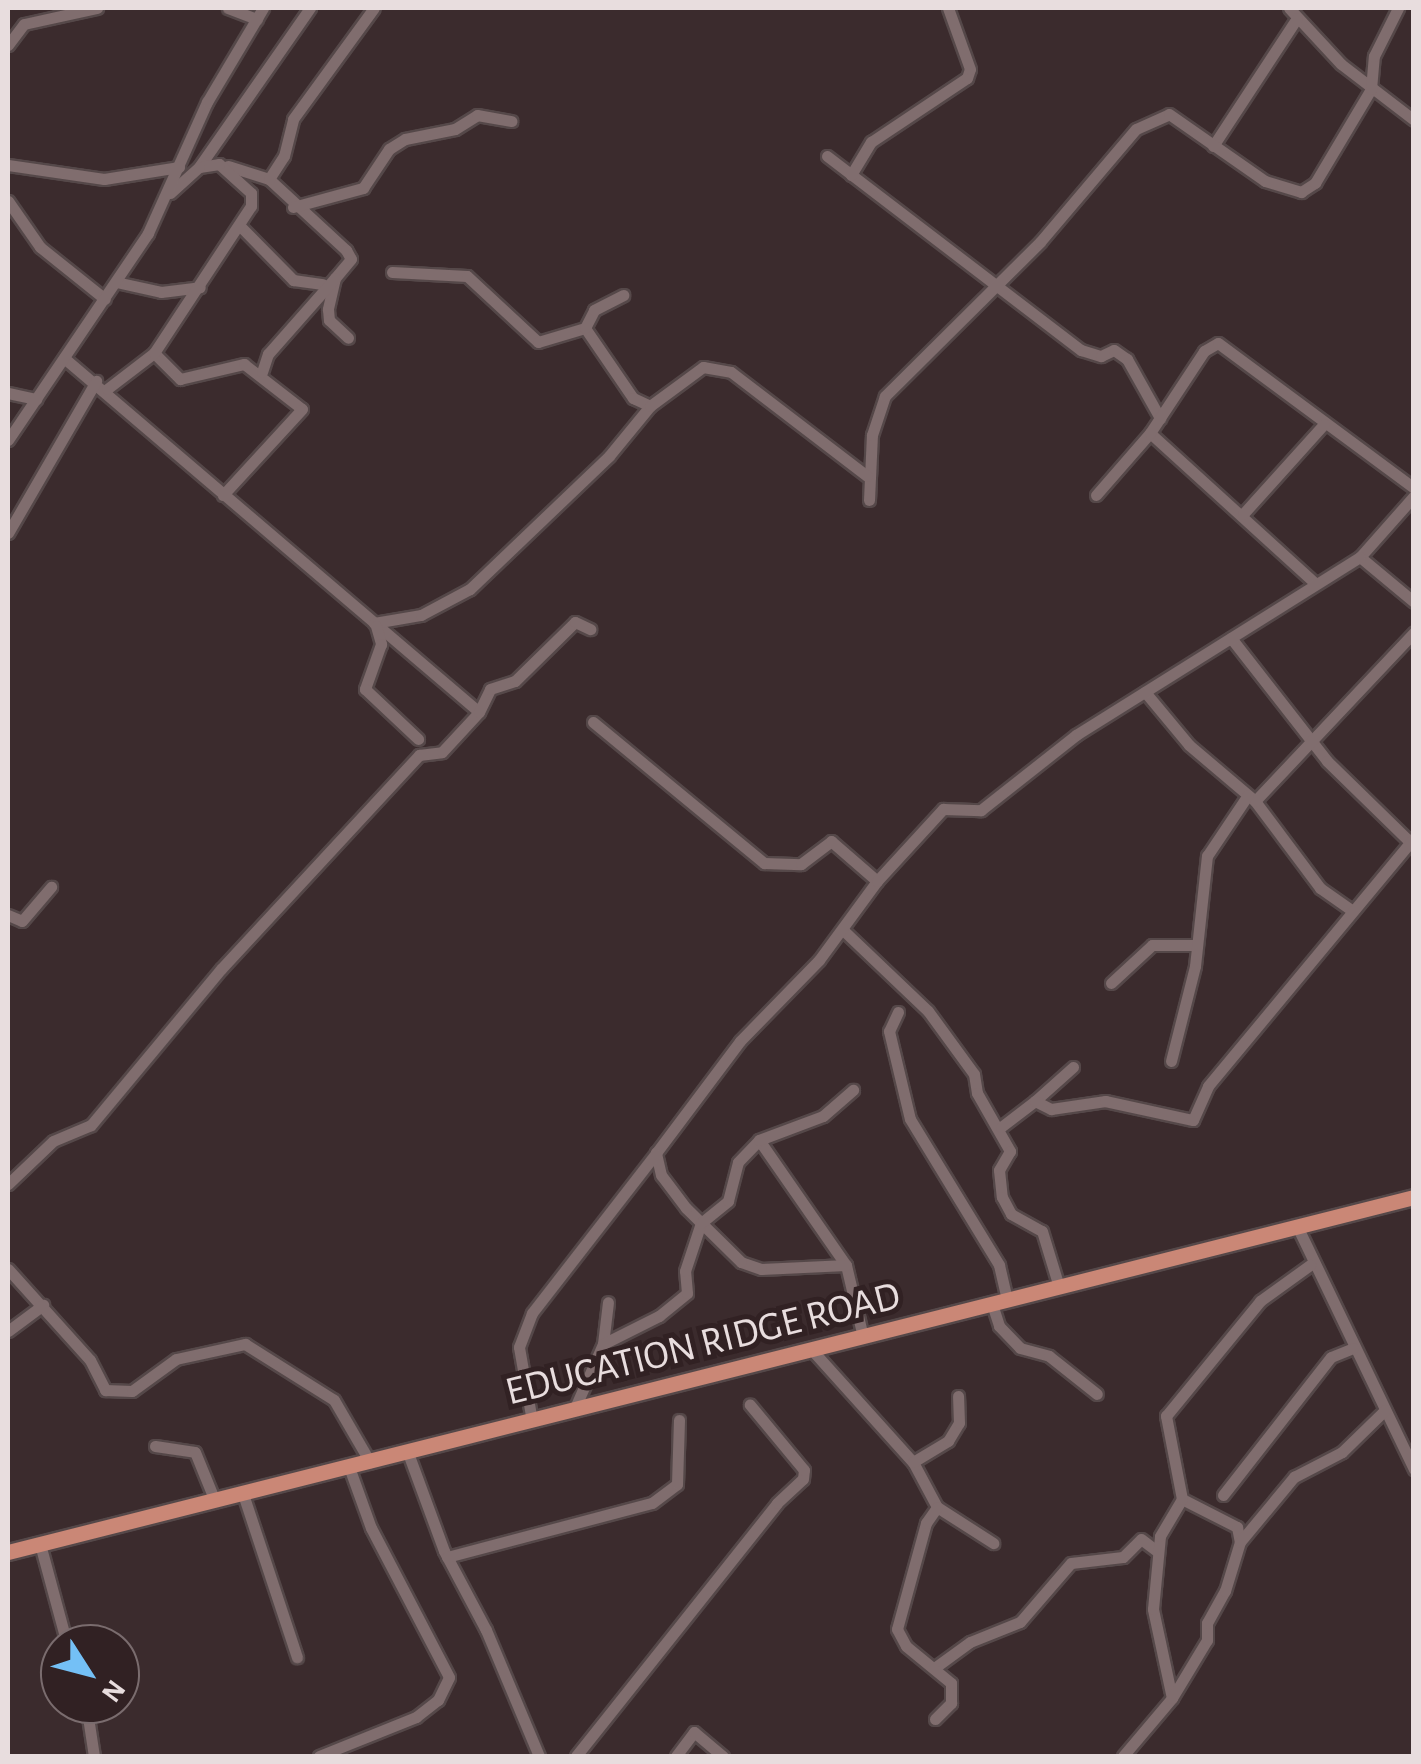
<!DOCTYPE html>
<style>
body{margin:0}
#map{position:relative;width:1421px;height:1764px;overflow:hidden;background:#3b2b2d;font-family:"Alegreya Sans",sans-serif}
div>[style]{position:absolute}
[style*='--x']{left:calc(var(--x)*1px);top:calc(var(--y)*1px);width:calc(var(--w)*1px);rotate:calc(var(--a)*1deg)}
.roads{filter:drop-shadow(2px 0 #554849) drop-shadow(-2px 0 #554849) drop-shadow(0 2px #554849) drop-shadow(0 -2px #554849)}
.minor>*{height:11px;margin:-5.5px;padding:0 5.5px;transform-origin:5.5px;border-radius:5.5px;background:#806d6e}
.major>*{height:15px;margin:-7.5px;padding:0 7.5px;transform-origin:7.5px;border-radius:7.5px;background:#ca8776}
span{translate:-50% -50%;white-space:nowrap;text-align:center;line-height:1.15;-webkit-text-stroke:10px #312123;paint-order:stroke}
.street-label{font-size:40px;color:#e8ddde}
.frame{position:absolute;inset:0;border:10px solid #e8ddde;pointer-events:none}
.north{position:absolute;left:40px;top:1624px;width:100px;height:100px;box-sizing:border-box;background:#312123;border:2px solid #7a6c6e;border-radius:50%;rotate:126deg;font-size:28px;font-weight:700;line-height:40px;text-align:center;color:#e8ddde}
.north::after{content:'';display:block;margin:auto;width:35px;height:45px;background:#74c0f6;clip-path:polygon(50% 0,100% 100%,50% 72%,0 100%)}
</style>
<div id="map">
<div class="roads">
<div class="minor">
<div style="--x:228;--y:8;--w:31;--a:21"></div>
<div style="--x:1289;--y:8;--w:76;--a:47.1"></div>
<div style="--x:1341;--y:64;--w:92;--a:37.5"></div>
<div style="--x:8;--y:45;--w:26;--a:-53"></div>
<div style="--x:24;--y:24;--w:75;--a:-12.4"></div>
<div style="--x:1213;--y:146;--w:153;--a:-56.7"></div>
<div style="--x:827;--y:156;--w:320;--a:37.4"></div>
<div style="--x:1081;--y:350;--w:21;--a:17"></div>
<div style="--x:1101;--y:356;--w:14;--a:-25"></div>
<div style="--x:1114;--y:350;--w:16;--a:35"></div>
<div style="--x:1127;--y:359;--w:68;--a:60.8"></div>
<div style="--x:8;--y:165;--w:97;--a:8.3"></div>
<div style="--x:104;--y:179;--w:76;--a:-9.1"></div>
<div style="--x:228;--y:166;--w:43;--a:17.6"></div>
<div style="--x:269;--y:179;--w:105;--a:42.7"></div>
<div style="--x:346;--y:250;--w:10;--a:61"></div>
<div style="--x:351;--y:259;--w:25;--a:130"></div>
<div style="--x:335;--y:278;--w:32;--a:103"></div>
<div style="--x:328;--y:309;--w:11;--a:85"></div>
<div style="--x:329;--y:320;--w:26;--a:43"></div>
<div style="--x:199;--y:167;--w:194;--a:-55.1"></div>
<div style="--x:851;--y:175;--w:39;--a:-59"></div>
<div style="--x:871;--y:142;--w:115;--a:-33.7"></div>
<div style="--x:967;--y:78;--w:9;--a:-72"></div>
<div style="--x:970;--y:69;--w:65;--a:-109.8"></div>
<div style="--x:269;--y:179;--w:27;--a:-57"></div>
<div style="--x:284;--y:156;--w:38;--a:-76"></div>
<div style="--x:293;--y:119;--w:137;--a:-53.9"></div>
<div style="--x:8;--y:201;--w:56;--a:55.2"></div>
<div style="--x:40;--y:247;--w:83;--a:38.7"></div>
<div style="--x:293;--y:207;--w:73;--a:-15.2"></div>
<div style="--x:363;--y:188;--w:47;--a:-56.3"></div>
<div style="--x:389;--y:149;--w:19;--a:-32"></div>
<div style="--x:405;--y:139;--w:51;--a:-11.3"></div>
<div style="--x:455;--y:129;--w:26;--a:-32"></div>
<div style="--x:477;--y:115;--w:35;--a:10"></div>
<div style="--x:240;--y:226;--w:76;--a:45.5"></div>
<div style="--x:293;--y:280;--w:30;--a:8"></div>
<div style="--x:392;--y:272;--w:75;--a:3.1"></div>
<div style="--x:467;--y:276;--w:97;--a:42.9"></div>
<div style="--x:538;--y:342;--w:49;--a:-16.6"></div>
<div style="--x:585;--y:328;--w:85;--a:55.6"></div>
<div style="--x:633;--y:398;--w:19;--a:25"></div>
<div style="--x:116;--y:282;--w:46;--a:12.5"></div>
<div style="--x:161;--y:292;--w:39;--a:-7"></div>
<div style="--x:585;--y:328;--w:20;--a:-63"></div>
<div style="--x:594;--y:310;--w:33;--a:-27"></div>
<div style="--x:154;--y:353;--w:37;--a:45"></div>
<div style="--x:180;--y:379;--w:66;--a:-13.2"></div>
<div style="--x:244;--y:364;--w:73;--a:37.8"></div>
<div style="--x:302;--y:409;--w:117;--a:132.6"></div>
<div style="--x:64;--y:358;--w:545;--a:40.46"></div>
<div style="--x:262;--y:372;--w:19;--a:-72"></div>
<div style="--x:268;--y:354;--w:101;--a:-48.6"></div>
<div style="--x:107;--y:389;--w:59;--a:-37.5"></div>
<div style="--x:154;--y:353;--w:176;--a:-56.6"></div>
<div style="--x:251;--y:206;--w:13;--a:-90"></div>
<div style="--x:251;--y:193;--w:43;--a:-137.8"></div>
<div style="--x:219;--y:164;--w:20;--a:171"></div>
<div style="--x:199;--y:167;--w:39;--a:138"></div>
<div style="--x:8;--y:393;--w:29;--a:12"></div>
<div style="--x:1150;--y:433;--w:224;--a:42.3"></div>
<div style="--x:8;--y:440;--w:250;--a:-55.9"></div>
<div style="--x:148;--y:233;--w:144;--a:-65.8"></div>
<div style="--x:207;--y:102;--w:109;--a:-59.2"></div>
<div style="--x:1096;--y:495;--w:82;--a:-48.9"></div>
<div style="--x:1150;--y:433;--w:98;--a:-56.6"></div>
<div style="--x:1204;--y:351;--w:16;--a:-30"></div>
<div style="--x:1218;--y:343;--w:244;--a:36.5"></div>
<div style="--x:1414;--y:496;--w:81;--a:131.5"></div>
<div style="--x:1360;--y:557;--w:70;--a:39.8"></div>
<div style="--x:869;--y:500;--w:65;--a:-87.4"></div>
<div style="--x:872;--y:435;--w:41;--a:-71.6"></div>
<div style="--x:885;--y:396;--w:218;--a:-44.8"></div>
<div style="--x:1040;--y:242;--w:148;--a:-49.7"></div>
<div style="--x:1136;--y:129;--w:36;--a:-24"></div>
<div style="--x:1169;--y:114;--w:117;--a:34.9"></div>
<div style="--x:1265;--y:181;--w:38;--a:17"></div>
<div style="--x:1301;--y:192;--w:17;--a:-33"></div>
<div style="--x:1315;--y:183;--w:109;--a:-59.2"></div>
<div style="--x:1371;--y:89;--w:33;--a:-85"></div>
<div style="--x:1374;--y:56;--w:54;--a:-63.4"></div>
<div style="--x:1243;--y:514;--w:121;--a:-48"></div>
<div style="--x:8;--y:533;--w:176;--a:-59.9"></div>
<div style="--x:374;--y:623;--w:48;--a:-9.7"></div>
<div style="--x:421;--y:615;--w:55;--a:-28"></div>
<div style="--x:470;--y:589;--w:192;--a:-43.7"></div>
<div style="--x:609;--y:456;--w:65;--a:-50.6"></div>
<div style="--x:650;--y:406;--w:66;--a:-36.3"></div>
<div style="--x:703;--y:367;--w:28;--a:10"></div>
<div style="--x:731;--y:372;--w:171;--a:37.4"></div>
<div style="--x:376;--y:626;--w:19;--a:74"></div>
<div style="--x:381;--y:644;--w:48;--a:109.6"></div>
<div style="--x:365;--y:689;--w:73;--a:43.3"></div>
<div style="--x:1231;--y:638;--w:156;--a:52"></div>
<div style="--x:1327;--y:761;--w:116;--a:44.3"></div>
<div style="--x:1145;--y:692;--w:69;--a:50.3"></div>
<div style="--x:1189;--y:745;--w:87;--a:40.3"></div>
<div style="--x:1255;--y:801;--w:109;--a:53.2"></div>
<div style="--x:1320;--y:888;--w:37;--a:35"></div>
<div style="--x:593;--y:722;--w:222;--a:39.5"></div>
<div style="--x:764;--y:863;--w:37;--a:2"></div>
<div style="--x:801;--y:864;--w:38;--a:-37"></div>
<div style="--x:831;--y:841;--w:61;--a:41"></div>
<div style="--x:1255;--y:801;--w:232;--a:-46.7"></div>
<div style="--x:8;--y:915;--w:15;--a:23"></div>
<div style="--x:22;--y:921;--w:45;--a:-49.5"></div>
<div style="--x:843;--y:930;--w:117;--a:43.6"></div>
<div style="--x:928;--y:1011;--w:78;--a:53.9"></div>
<div style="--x:974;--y:1074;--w:19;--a:81"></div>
<div style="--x:977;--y:1093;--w:67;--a:60.4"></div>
<div style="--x:1010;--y:1151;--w:22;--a:120"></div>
<div style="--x:999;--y:1170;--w:27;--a:84"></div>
<div style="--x:1002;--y:1197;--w:19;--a:62"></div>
<div style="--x:1011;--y:1214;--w:35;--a:29"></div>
<div style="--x:1042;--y:1231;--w:59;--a:73.1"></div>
<div style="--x:1111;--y:983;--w:56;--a:-42.8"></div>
<div style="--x:1152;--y:945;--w:45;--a:0"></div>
<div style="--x:898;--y:1012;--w:21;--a:115"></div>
<div style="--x:889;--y:1031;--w:90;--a:76.6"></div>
<div style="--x:910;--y:1119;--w:171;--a:58.6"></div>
<div style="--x:999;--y:1265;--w:36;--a:77"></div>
<div style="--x:1171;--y:1061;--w:98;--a:-75.8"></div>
<div style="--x:1195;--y:966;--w:111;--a:-83.8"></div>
<div style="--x:1207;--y:856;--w:73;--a:-56.1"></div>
<div style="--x:1035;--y:1101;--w:51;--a:-41.8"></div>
<div style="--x:1001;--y:1127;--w:43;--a:-37.4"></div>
<div style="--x:1035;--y:1101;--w:18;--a:27"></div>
<div style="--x:1051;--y:1109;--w:55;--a:-8.4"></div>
<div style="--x:1105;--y:1101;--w:90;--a:12.2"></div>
<div style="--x:1193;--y:1120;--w:37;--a:-66"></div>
<div style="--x:1208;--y:1086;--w:322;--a:-50.3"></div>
<div style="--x:759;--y:1140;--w:152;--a:55.2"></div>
<div style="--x:8;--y:1184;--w:62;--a:-43.7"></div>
<div style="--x:53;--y:1141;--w:41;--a:-22.8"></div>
<div style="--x:91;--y:1125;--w:203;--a:-50.2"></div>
<div style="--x:221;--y:969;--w:292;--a:-47.2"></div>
<div style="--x:419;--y:755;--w:23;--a:-7"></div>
<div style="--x:442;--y:752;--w:54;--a:-47.2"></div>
<div style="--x:479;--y:712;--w:25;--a:-64"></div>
<div style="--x:490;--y:689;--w:26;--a:-18"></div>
<div style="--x:515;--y:681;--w:84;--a:-44.5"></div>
<div style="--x:575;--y:622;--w:17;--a:25"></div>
<div style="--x:1297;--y:1226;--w:270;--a:64.3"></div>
<div style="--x:8;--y:1269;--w:122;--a:48"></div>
<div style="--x:90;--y:1360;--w:34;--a:63"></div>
<div style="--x:105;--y:1390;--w:27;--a:2"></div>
<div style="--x:132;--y:1391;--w:54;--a:-36"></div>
<div style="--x:176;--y:1359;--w:71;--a:-12.3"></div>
<div style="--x:245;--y:1344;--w:105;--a:32.2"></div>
<div style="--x:334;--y:1400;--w:72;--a:59.9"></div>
<div style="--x:992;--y:1304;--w:23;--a:72"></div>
<div style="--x:999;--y:1326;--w:30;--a:46"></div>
<div style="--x:1020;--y:1348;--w:30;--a:15"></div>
<div style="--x:1049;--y:1356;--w:61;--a:38.4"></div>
<div style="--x:8;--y:1331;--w:44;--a:-36.6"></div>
<div style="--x:863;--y:1337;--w:74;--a:-103.3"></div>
<div style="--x:846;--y:1265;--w:85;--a:177.3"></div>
<div style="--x:761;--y:1269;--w:21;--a:-161"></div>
<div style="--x:741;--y:1262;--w:77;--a:-135.5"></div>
<div style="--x:686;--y:1208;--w:41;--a:-127.1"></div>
<div style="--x:661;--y:1175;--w:23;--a:-103"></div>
<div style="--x:656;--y:1153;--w:140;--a:-53.1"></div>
<div style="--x:740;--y:1041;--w:113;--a:-45.7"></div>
<div style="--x:819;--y:960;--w:98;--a:-53.7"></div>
<div style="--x:877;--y:881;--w:98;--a:-47.5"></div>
<div style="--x:943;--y:809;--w:38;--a:2"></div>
<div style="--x:981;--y:810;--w:121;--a:-38.3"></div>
<div style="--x:1076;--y:735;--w:335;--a:-32.1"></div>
<div style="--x:603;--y:1344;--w:42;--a:-83.2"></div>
<div style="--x:812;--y:1350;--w:151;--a:48"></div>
<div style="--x:913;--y:1462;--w:51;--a:61.9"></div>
<div style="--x:937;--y:1507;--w:67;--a:32.7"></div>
<div style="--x:574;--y:1410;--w:72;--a:-66.3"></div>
<div style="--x:603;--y:1344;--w:63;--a:-26.6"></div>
<div style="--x:659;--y:1316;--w:36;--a:-39"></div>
<div style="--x:687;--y:1293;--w:22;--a:-95"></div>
<div style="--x:685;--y:1271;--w:51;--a:-71.6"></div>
<div style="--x:701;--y:1223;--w:35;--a:-39"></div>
<div style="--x:728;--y:1201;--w:40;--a:-75.6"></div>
<div style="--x:738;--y:1162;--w:30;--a:-46"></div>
<div style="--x:759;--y:1140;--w:68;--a:-20.6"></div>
<div style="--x:823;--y:1116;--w:40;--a:-41"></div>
<div style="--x:532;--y:1421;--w:75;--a:-100"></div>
<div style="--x:519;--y:1347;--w:36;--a:-69"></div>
<div style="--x:532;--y:1313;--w:202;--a:-52.2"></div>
<div style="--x:155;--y:1446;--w:40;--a:8.5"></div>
<div style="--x:195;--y:1452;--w:53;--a:67.8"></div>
<div style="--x:408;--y:1453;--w:104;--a:69.8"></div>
<div style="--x:444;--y:1551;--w:89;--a:62"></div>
<div style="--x:486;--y:1630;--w:137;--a:67.2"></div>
<div style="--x:913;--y:1462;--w:41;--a:-31"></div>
<div style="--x:948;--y:1441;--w:21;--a:-59"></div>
<div style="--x:959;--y:1423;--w:27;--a:-92"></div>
<div style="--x:243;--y:1494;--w:172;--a:71.7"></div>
<div style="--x:1223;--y:1495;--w:175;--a:-52"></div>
<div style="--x:1331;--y:1357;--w:24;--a:-22"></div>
<div style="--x:1182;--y:1499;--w:62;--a:27"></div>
<div style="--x:1237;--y:1527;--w:15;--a:79"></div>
<div style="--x:40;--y:1544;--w:104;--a:74.9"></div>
<div style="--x:447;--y:1557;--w:212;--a:-14.8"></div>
<div style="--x:652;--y:1503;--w:31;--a:-37"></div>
<div style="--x:677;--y:1484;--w:64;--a:-88.2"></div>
<div style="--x:937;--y:1666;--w:41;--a:-36"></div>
<div style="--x:970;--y:1642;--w:54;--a:-21.8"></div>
<div style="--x:1020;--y:1622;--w:78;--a:-49.2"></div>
<div style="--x:1071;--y:1563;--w:52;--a:-6.6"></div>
<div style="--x:1123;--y:1557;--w:25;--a:-45"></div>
<div style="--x:1141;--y:1539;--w:20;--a:37"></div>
<div style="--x:1172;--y:1698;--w:91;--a:-102.1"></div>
<div style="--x:1153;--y:1609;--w:73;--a:-84.5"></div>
<div style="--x:1160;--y:1536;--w:43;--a:-59.3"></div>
<div style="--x:1182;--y:1499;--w:85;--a:-100.9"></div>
<div style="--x:1166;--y:1416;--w:149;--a:-50.7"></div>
<div style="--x:1260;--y:1301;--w:62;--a:-35.8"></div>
<div style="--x:86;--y:1704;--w:53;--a:81.3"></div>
<div style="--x:935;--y:1719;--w:23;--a:-45"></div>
<div style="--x:951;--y:1703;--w:20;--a:-90"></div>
<div style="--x:951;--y:1683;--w:58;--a:-140.6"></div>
<div style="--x:906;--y:1646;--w:19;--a:-118"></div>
<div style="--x:897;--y:1629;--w:110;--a:-74.7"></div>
<div style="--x:926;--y:1523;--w:19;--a:-55"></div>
<div style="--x:319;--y:1756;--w:105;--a:-21.9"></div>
<div style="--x:416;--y:1717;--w:28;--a:-38"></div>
<div style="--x:438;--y:1700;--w:25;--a:-64"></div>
<div style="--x:449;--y:1677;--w:168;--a:-117.6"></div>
<div style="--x:371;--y:1528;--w:65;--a:-109.8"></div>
<div style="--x:576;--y:1756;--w:323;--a:-51.5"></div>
<div style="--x:777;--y:1503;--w:35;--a:-43"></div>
<div style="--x:803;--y:1479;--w:9;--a:-84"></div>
<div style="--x:804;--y:1470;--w:85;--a:-129.7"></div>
<div style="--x:676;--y:1756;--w:30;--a:-53"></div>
<div style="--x:694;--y:1732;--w:38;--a:40"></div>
<div style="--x:1123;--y:1756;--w:76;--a:-49.8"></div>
<div style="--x:1172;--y:1698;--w:68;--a:-58.9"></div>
<div style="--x:1207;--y:1640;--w:17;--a:-90"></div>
<div style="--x:1207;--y:1623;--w:37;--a:-61"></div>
<div style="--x:1225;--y:1591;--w:51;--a:-73"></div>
<div style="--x:1240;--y:1542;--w:85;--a:-50.3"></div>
<div style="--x:1294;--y:1477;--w:54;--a:-27.5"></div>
<div style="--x:1342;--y:1452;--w:60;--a:-44.3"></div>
</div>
<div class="major">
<div style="--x:8;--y:1552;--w:1450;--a:-14.17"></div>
</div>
</div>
<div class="street-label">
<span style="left:703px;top:1344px;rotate:-14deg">EDUCATION RIDGE ROAD</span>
</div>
<div class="frame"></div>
<div class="north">N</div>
</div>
